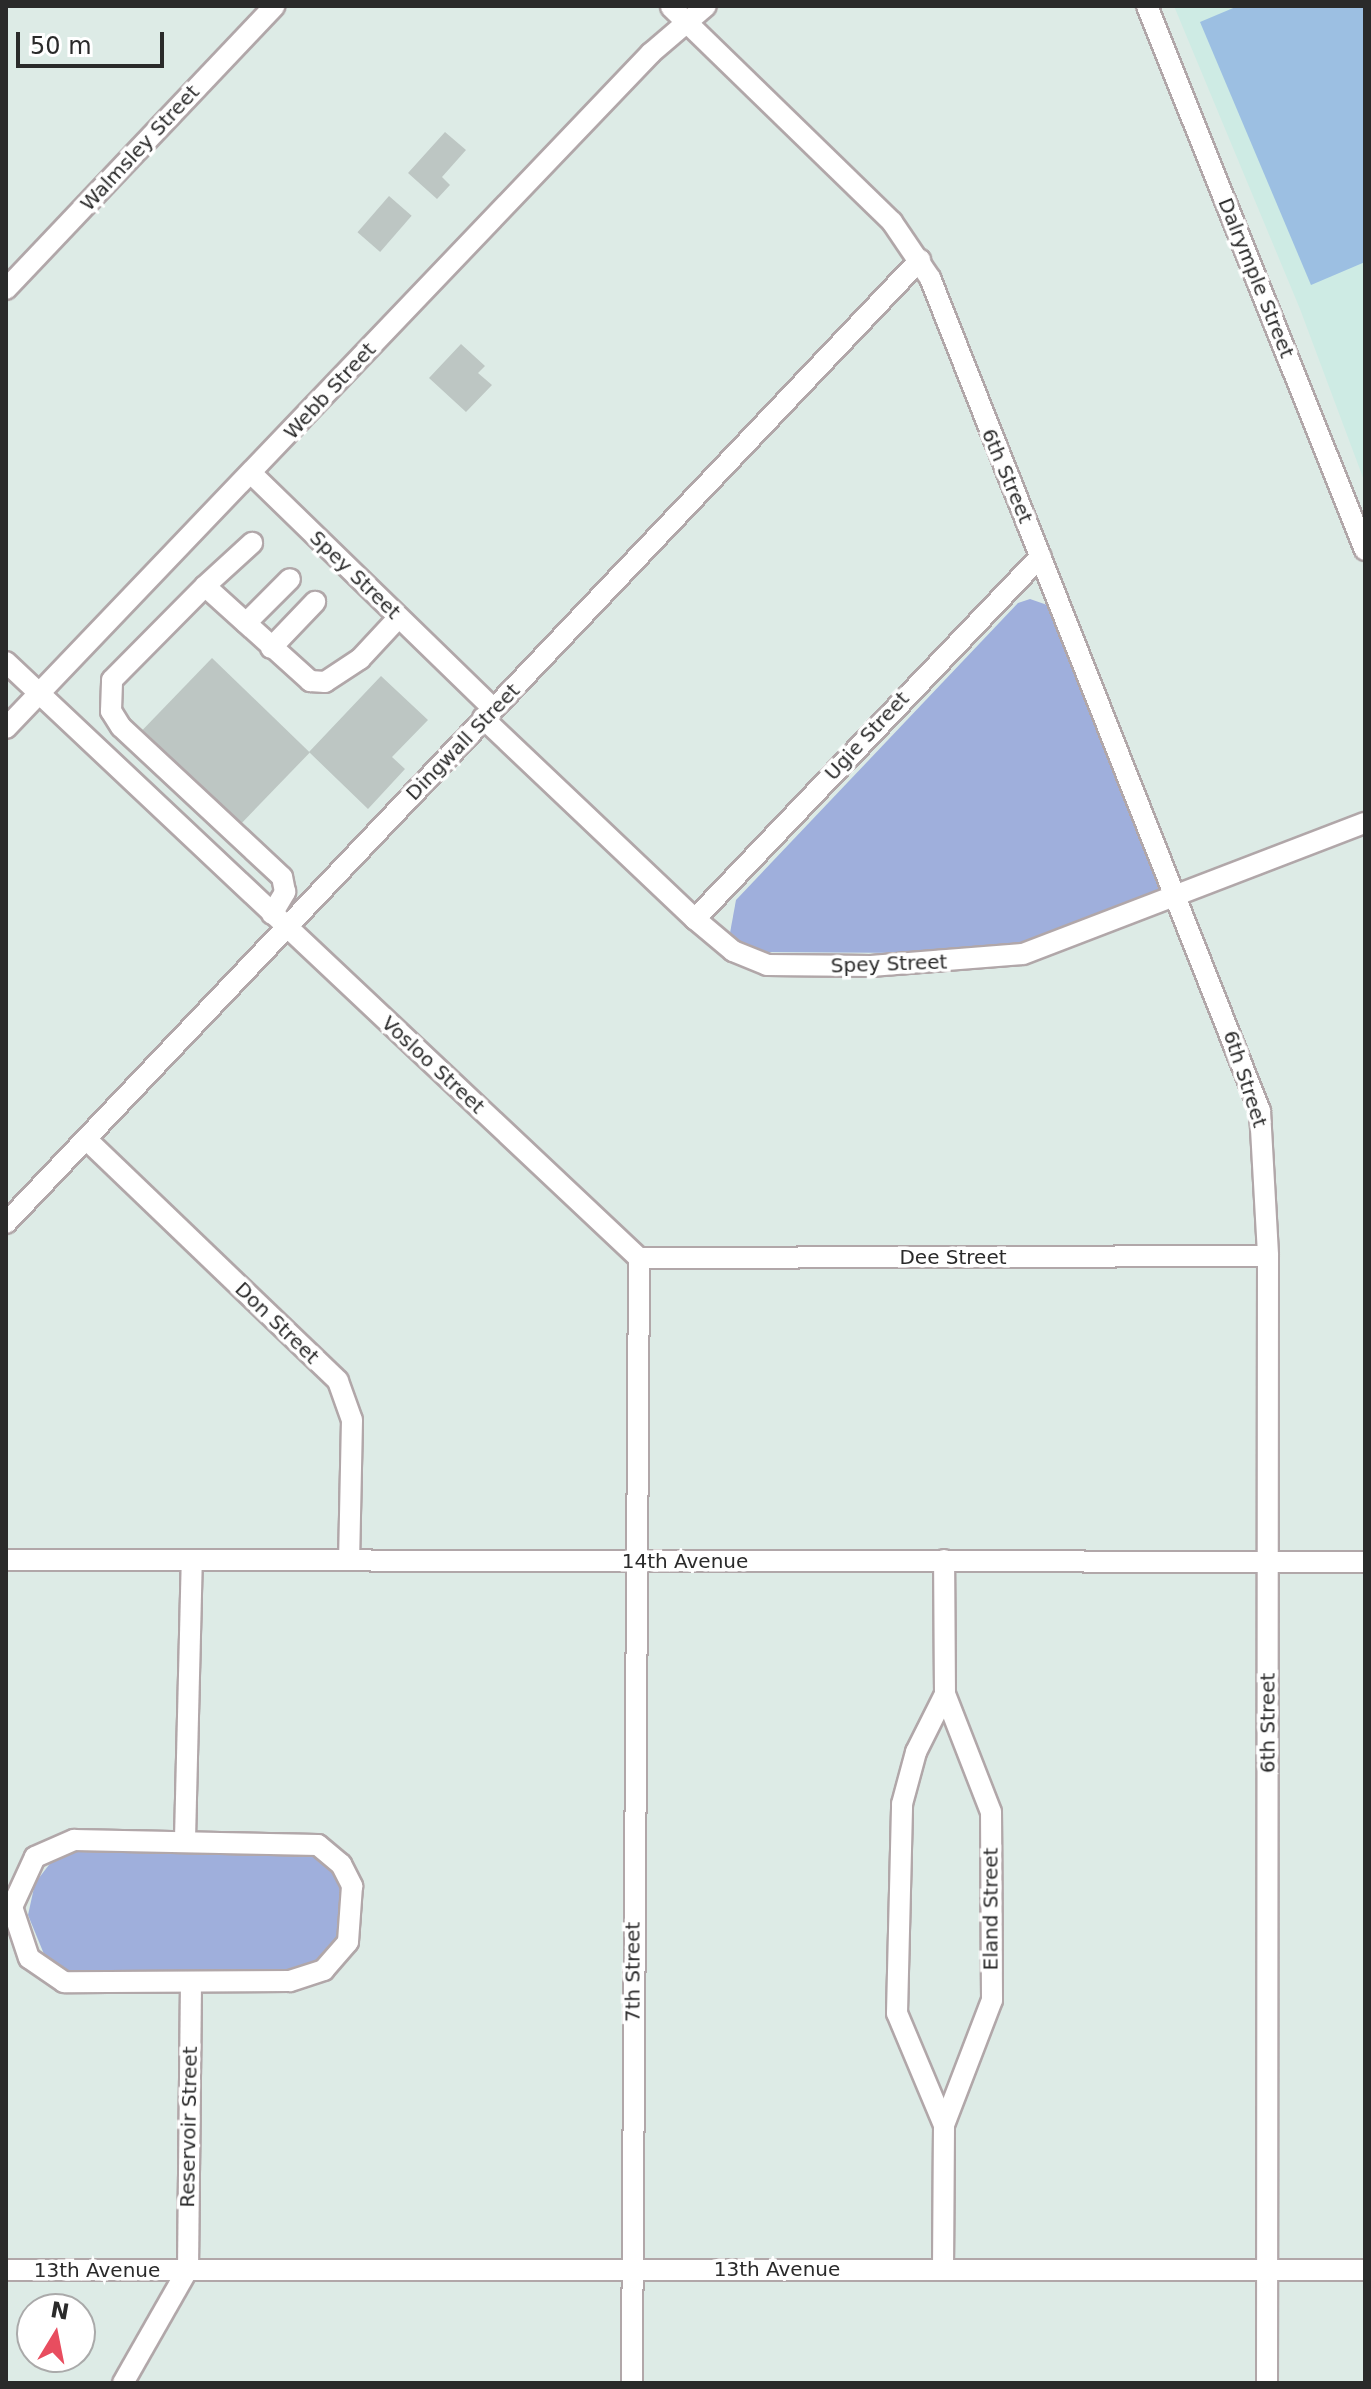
<!DOCTYPE html>
<style>
body{margin:0}
#map{position:relative;width:1371px;height:2389px;overflow:hidden;background:#ddebe6;font-family:"DejaVu Sans",sans-serif}
div>[style]{position:absolute}
[style*='--x']{left:calc(var(--x)*1px);top:calc(var(--y)*1px);width:calc(var(--w)*1px);rotate:calc(var(--a)*1deg)}
.education>*{inset:0;background:#ceebe4}
.green>*{inset:0;background:#9fafdc}
.pitch>*{inset:0;background:#9cbfe2}
.building>*{inset:0;background:#bdc6c3;transform-origin:0 0}
.roads{filter:drop-shadow(2px 0 #b1a7a9) drop-shadow(-2px 0 #b1a7a9) drop-shadow(0 2px #b1a7a9) drop-shadow(0 -2px #b1a7a9)}
.minor>*{height:20px;margin:-10px;padding:0 10px;transform-origin:10px;border-radius:10px;background:#fff}
span{translate:-50% -50%;white-space:nowrap;text-align:center;line-height:1.15;-webkit-text-stroke:7px #fff;paint-order:stroke}
.street-label{font-size:20px;color:#2a2a2a}
.frame{position:absolute;inset:0;border:8px solid #2a2a2a;pointer-events:none}
.north{position:absolute;left:16px;top:2293px;width:80px;height:80px;box-sizing:border-box;background:#fff;border:2px solid #aaa;border-radius:50%;rotate:10deg;font-size:22px;font-weight:700;line-height:32px;text-align:center;color:#2a2a2a}
.north::after{content:'';display:block;margin:auto;width:28px;height:36px;background:#e84d5f;clip-path:polygon(50% 0,100% 100%,50% 72%,0 100%)}
.scale{position:absolute;left:16px;top:32px;width:148px;height:36px;box-sizing:border-box;border:4px solid #2a2a2a;border-top:0;padding-left:10px;font-size:24px;line-height:28px;white-space:nowrap;color:#2a2a2a;-webkit-text-stroke:6px #fff;paint-order:stroke}
</style>
<div id="map">
<div class="education">
<div style="clip-path:polygon(1174px 6px,1365px 6px,1365px 483px,1300px 309px)"></div>
</div>
<div class="green">
<div style="clip-path:polygon(1030px 599px,1053px 607px,1163px 879px,1156px 900px,1053px 942px,916px 953px,750px 952px,730px 933px,736px 900px,1018px 603px)"></div>
<div style="clip-path:polygon(74px 1852px,305px 1853px,324px 1860px,337px 1874px,350px 1914px,333px 1958px,289px 1974px,69px 1971px,46px 1959px,28px 1915px,35px 1883px,52px 1861px)"></div>
</div>
<div class="pitch">
<div style="clip-path:polygon(1238px 6px,1365px 6px,1365px 262px,1311px 285px,1200px 22px)"></div>
</div>
<div class="building">
<div style="clip-path:polygon(445px 132px,466px 150px,442px 177px,450px 185px,437px 199px,408px 173px)"></div>
<div style="left:389px;top:196px;width:30px;height:48px;rotate:41deg"></div>
<div style="clip-path:polygon(461px 344px,485px 366px,478px 373px,492px 385px,466px 412px,429px 378px)"></div>
<div style="left:212px;top:658px;width:136px;height:100px;rotate:44deg"></div>
<div style="clip-path:polygon(381px 676px,428px 720px,392px 757px,405px 769px,368px 809px,309px 752px)"></div>
</div>
<div class="roads">
<div class="minor">
<div style="--x:1147;--y:6;--w:586;--a:68.16"></div>
<div style="--x:671;--y:7;--w:308;--a:44.2"></div>
<div style="--x:892;--y:222;--w:68;--a:55.8"></div>
<div style="--x:930;--y:278;--w:896;--a:68.39"></div>
<div style="--x:1260;--y:1111;--w:145;--a:86.8"></div>
<div style="--x:1268;--y:1256;--w:1127;--a:90.05"></div>
<div style="--x:6;--y:289;--w:390;--a:-46.5"></div>
<div style="--x:252;--y:474;--w:336;--a:44.2"></div>
<div style="--x:205;--y:586;--w:64;--a:-42.5"></div>
<div style="--x:246;--y:623;--w:62;--a:-45"></div>
<div style="--x:271;--y:648;--w:64;--a:-46.3"></div>
<div style="--x:6;--y:662;--w:869;--a:43.28"></div>
<div style="--x:639;--y:1258;--w:1125;--a:90.36"></div>
<div style="--x:483;--y:718;--w:292;--a:43.5"></div>
<div style="--x:695;--y:919;--w:50;--a:40.1"></div>
<div style="--x:733;--y:951;--w:37;--a:22"></div>
<div style="--x:767;--y:965;--w:104;--a:0.6"></div>
<div style="--x:871;--y:966;--w:152;--a:-4.5"></div>
<div style="--x:1023;--y:954;--w:366;--a:-21"></div>
<div style="--x:6;--y:728;--w:934;--a:-46.3"></div>
<div style="--x:651;--y:53;--w:72;--a:-40.5"></div>
<div style="--x:272;--y:914;--w:26;--a:-59"></div>
<div style="--x:285;--y:892;--w:15;--a:-101"></div>
<div style="--x:282;--y:877;--w:220;--a:-137"></div>
<div style="--x:121;--y:727;--w:19;--a:-122"></div>
<div style="--x:111;--y:711;--w:31;--a:-88"></div>
<div style="--x:112;--y:680;--w:132;--a:-45.3"></div>
<div style="--x:205;--y:586;--w:142;--a:42.1"></div>
<div style="--x:310;--y:681;--w:15;--a:4"></div>
<div style="--x:325;--y:682;--w:42;--a:-33.3"></div>
<div style="--x:360;--y:659;--w:57;--a:-47.1"></div>
<div style="--x:695;--y:919;--w:501;--a:-46.37"></div>
<div style="--x:86;--y:1139;--w:349;--a:43.8"></div>
<div style="--x:338;--y:1381;--w:41;--a:70.3"></div>
<div style="--x:352;--y:1420;--w:139;--a:91.2"></div>
<div style="--x:6;--y:1223;--w:1328;--a:-46.5"></div>
<div style="--x:639;--y:1258;--w:629;--a:-0.18"></div>
<div style="--x:6;--y:1560;--w:1359;--a:0.08"></div>
<div style="--x:185;--y:1839;--w:278;--a:-88.6"></div>
<div style="--x:74;--y:1840;--w:244;--a:1.2"></div>
<div style="--x:318;--y:1845;--w:30;--a:40"></div>
<div style="--x:341;--y:1864;--w:25;--a:63"></div>
<div style="--x:352;--y:1886;--w:56;--a:94.1"></div>
<div style="--x:348;--y:1942;--w:37;--a:131"></div>
<div style="--x:324;--y:1970;--w:36;--a:162"></div>
<div style="--x:290;--y:1981;--w:226;--a:179.7"></div>
<div style="--x:64;--y:1982;--w:42;--a:-145.6"></div>
<div style="--x:29;--y:1958;--w:54;--a:-108.4"></div>
<div style="--x:12;--y:1907;--w:55;--a:-65.3"></div>
<div style="--x:35;--y:1857;--w:43;--a:-23.6"></div>
<div style="--x:944;--y:2125;--w:121;--a:-112.8"></div>
<div style="--x:897;--y:2013;--w:209;--a:-88.6"></div>
<div style="--x:902;--y:1804;--w:54;--a:-74.9"></div>
<div style="--x:916;--y:1752;--w:65;--a:-63.4"></div>
<div style="--x:943;--y:2269;--w:144;--a:-89.6"></div>
<div style="--x:944;--y:2125;--w:134;--a:-69"></div>
<div style="--x:992;--y:2000;--w:188;--a:-90.3"></div>
<div style="--x:991;--y:1812;--w:127;--a:-111.3"></div>
<div style="--x:945;--y:1694;--w:134;--a:-90.4"></div>
<div style="--x:6;--y:2270;--w:1359;--a:0"></div>
<div style="--x:123;--y:2383;--w:131;--a:-60.3"></div>
<div style="--x:188;--y:2269;--w:284;--a:-89.4"></div>
</div>
</div>
<div class="street-label">
<span style="left:140px;top:148px;rotate:-47deg">Walmsley Street</span>
<span style="left:1256px;top:278px;rotate:68deg">Dalrymple Street</span>
<span style="left:330px;top:391px;rotate:-47deg">Webb Street</span>
<span style="left:1007px;top:476px;rotate:67deg">6th Street</span>
<span style="left:355px;top:575px;rotate:44deg">Spey Street</span>
<span style="left:867px;top:736px;rotate:-47deg">Ugie Street</span>
<span style="left:463px;top:742px;rotate:-46deg">Dingwall Street</span>
<span style="left:889px;top:964px;rotate:-2deg">Spey Street</span>
<span style="left:433px;top:1065px;rotate:43deg">Vosloo Street</span>
<span style="left:1245px;top:1079px;rotate:72deg">6th Street</span>
<span style="left:953px;top:1257px">Dee Street</span>
<span style="left:277px;top:1323px;rotate:44deg">Don Street</span>
<span style="left:685px;top:1561px">14th Avenue</span>
<span style="left:1268px;top:1723px;rotate:-90deg">6th Street</span>
<span style="left:991px;top:1909px;rotate:-90deg">Eland Street</span>
<span style="left:633px;top:1972px;rotate:-90deg">7th Street</span>
<span style="left:189px;top:2127px;rotate:-89deg">Reservoir Street</span>
<span style="left:777px;top:2269px">13th Avenue</span>
<span style="left:97px;top:2270px">13th Avenue</span>
</div>
<div class="frame"></div>
<div class="north">N</div>
<div class="scale">50 m</div>
</div>
